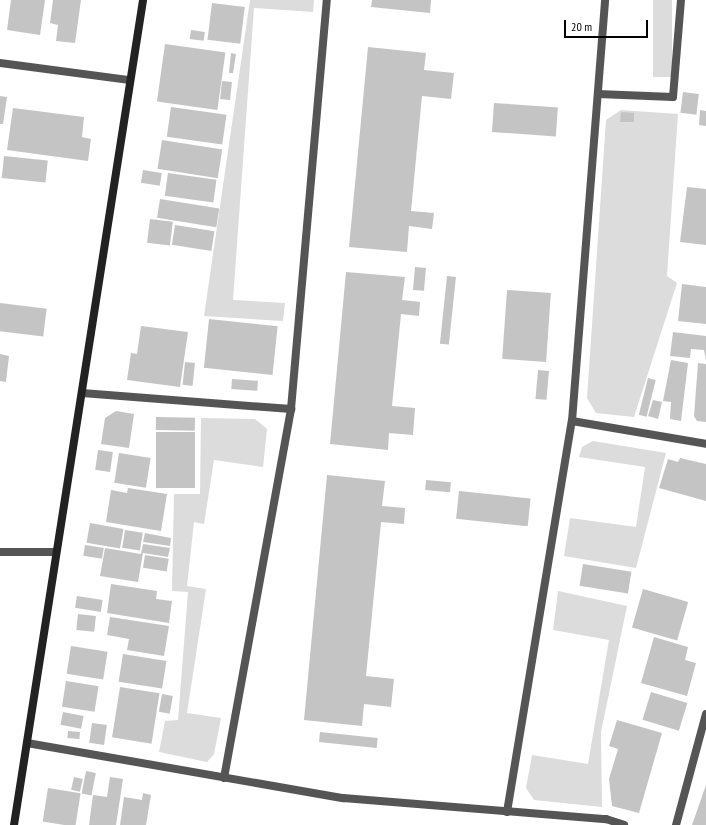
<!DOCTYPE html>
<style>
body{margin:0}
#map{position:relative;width:706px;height:825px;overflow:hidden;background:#fff;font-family:"PT Sans Narrow",sans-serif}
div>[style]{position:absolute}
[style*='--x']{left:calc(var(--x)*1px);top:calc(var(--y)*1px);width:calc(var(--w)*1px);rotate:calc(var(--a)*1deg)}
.green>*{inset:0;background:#dcdcdc;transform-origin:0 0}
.building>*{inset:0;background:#c4c4c4;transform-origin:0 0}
.street>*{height:8px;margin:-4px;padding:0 4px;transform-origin:4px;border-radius:4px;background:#555}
.secondary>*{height:8px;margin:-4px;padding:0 4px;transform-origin:4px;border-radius:4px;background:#222}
span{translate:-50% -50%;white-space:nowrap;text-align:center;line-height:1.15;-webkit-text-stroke:3.5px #fff;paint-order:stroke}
.scale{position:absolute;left:564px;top:20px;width:84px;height:18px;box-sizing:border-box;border:2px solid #000;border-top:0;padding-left:5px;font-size:12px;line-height:14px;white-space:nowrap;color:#000;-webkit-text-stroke:3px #fff;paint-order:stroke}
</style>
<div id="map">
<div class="green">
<div style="clip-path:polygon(250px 0,314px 0,313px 12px,254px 8px,233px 300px,285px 303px,283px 321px,204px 316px)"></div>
<div style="left:653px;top:0;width:19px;height:77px"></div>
<div style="clip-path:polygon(621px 110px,678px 114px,667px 276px,677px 283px,634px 417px,596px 413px,587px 398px,606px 120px)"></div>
<div style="clip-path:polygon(201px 418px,255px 419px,267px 429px,263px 467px,214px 460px,204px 524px,194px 522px,187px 586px,206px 589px,187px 713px,221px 718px,214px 754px,207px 762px,159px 752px,165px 721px,178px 720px,188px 592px,172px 591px,174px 494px,200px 494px)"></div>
<div style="clip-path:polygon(593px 441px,666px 453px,636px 568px,564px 556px,570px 518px,636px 527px,645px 467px,579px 457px,582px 447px)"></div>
<div style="clip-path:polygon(558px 591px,627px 606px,601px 732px,602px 807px,534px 800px,526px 788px,532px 755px,588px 764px,609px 640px,553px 630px)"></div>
</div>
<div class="building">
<div style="clip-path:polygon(11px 0,45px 0,40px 35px,7px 30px)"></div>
<div style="clip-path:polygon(53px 0,81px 0,75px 43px,56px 41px,58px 25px,50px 23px)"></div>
<div style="clip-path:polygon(372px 0,431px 0,430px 13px,371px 7px)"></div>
<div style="left:212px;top:3px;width:33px;height:37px;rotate:7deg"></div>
<div style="left:191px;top:30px;width:14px;height:9px;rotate:8deg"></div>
<div style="left:165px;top:44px;width:61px;height:58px;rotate:8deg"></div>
<div style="clip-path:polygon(368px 47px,426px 53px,424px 70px,454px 73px,451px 99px,422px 96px,411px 211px,434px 213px,432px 229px,409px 226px,407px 252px,349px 247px)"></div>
<div style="clip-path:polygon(231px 53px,236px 54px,233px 73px,229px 73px)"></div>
<div style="left:222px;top:81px;width:10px;height:18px;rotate:6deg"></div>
<div style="left:683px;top:92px;width:16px;height:21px;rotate:7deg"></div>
<div style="clip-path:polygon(0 96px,7px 97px,3px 124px,0 124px)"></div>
<div style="left:494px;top:103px;width:64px;height:29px;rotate:4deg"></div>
<div style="left:171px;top:107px;width:56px;height:30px;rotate:8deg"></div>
<div style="clip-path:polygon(13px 108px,84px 117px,82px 137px,91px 139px,88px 161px,7px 150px)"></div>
<div style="clip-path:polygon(700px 110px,706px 111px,706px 126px,699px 125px)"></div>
<div style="clip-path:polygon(621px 112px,634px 113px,634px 122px,620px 122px)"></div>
<div style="left:162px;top:140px;width:61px;height:29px;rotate:9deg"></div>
<div style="left:4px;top:156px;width:44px;height:22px;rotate:6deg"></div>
<div style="left:143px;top:170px;width:19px;height:13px;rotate:9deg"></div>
<div style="left:168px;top:173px;width:49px;height:23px;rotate:8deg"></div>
<div style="clip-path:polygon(687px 187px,706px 189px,706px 245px,680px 242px)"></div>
<div style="left:160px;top:199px;width:60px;height:19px;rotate:9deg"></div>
<div style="left:150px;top:219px;width:23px;height:24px;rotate:7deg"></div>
<div style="left:175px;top:225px;width:40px;height:20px;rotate:9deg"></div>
<div style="left:415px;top:267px;width:11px;height:23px;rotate:5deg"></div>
<div style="clip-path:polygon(346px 272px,405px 277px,402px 300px,420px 302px,419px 316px,401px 314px,392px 406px,415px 408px,413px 435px,389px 433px,388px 450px,330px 444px)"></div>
<div style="left:447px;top:276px;width:9px;height:68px;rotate:6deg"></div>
<div style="clip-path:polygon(682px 284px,706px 287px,706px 324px,678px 321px)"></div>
<div style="left:507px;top:290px;width:44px;height:69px;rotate:4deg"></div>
<div style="left:0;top:303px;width:47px;height:28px;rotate:7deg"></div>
<div style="left:209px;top:319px;width:69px;height:49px;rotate:6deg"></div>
<div style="clip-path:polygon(141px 326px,188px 332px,180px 387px,127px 380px,131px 353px,137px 354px)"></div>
<div style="clip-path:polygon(673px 332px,706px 336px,706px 360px,704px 350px,691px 349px,690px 358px,670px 356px)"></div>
<div style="clip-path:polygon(0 354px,9px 356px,6px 382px,0 381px)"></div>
<div style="clip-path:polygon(671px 360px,688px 363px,681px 421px,670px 419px,671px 402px,663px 401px)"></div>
<div style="left:185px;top:362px;width:10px;height:23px;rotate:6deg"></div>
<div style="clip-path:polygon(698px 363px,706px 364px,706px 422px,697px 421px,694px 416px)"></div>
<div style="left:538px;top:370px;width:11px;height:29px;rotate:5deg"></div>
<div style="left:648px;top:378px;width:8px;height:38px;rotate:14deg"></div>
<div style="left:232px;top:379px;width:26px;height:10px;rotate:4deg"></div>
<div style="clip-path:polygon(653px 400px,662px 402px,658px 419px,648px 416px)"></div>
<div style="clip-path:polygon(116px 411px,134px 414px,129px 448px,101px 444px,105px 418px)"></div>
<div style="left:156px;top:417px;width:39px;height:13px;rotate:1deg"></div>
<div style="left:156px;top:432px;width:39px;height:56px"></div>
<div style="left:98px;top:450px;width:15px;height:20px;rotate:8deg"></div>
<div style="left:119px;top:453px;width:32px;height:30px;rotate:9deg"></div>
<div style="clip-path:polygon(680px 458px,706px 464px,706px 501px,659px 488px,668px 459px,678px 462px)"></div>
<div style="clip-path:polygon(327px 475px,385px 481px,382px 506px,405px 508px,404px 524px,381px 522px,366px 676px,394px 679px,391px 707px,364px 704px,362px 726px,304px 720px)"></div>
<div style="left:426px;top:480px;width:25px;height:10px;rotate:5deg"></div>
<div style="clip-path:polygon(128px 488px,167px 494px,161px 531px,106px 522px,111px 490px,127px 493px)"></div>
<div style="left:459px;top:491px;width:72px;height:28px;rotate:6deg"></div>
<div style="left:90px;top:523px;width:34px;height:20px;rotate:10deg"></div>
<div style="left:125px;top:530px;width:18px;height:18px;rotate:9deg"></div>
<div style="clip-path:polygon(145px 533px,171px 538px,170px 546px,143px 542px)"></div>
<div style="clip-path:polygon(143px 544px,170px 548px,168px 557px,143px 553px,138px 582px,100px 576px,105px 548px,141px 554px)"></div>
<div style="left:85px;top:545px;width:19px;height:11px;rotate:9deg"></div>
<div style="left:145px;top:555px;width:24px;height:13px;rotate:9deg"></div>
<div style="left:583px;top:564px;width:49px;height:22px;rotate:9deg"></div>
<div style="clip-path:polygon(111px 584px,157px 591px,156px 599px,172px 601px,169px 623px,107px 613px)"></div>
<div style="left:643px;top:589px;width:47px;height:40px;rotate:16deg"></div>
<div style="left:77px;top:596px;width:26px;height:12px;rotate:9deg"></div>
<div style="left:78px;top:614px;width:18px;height:16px;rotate:6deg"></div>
<div style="clip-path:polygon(110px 617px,169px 626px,164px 656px,127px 650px,129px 639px,107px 635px)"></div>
<div style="clip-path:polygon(654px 637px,688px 647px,685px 660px,696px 663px,687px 696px,641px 683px)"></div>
<div style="left:71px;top:646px;width:37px;height:28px;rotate:9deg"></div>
<div style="left:123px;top:654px;width:44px;height:28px;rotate:9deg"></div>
<div style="left:66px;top:681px;width:33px;height:26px;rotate:9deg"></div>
<div style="left:120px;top:687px;width:40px;height:51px;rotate:9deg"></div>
<div style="left:651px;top:692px;width:38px;height:29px;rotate:17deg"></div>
<div style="left:162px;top:694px;width:11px;height:18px;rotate:10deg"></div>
<div style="left:63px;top:712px;width:21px;height:13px;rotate:11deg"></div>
<div style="clip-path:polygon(617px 720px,662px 733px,639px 813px,612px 806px,609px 779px,618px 749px,609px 746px)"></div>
<div style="left:92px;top:723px;width:15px;height:20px;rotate:8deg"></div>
<div style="left:68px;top:731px;width:12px;height:7px;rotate:5deg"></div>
<div style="left:320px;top:732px;width:58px;height:10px;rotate:6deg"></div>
<div style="left:86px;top:771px;width:10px;height:23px;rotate:11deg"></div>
<div style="left:74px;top:777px;width:9px;height:13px;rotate:13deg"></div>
<div style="clip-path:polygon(110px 777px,123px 779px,116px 825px,89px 825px,93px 795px,107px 797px)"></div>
<div style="clip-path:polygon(706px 785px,706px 825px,692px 825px)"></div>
<div style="left:48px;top:788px;width:33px;height:34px;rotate:9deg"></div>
<div style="clip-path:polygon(143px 793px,151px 795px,146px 825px,120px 825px,124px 797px,142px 800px)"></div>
</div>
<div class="street">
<div style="--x:0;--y:63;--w:131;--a:7.5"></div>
<div style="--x:598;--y:94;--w:75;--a:2.3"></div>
<div style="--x:673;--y:97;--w:97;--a:-85.3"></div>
<div style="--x:82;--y:393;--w:210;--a:4.4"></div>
<div style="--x:572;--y:421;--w:136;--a:9.7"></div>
<div style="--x:0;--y:552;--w:56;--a:0"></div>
<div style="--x:27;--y:743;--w:321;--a:9.9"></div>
<div style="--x:343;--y:798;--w:264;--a:4.6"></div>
<div style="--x:606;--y:819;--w:19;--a:18"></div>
<div style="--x:224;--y:778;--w:375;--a:-79.7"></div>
<div style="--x:291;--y:409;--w:411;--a:-85"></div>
<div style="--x:507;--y:812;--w:396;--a:-80.6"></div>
<div style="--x:572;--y:421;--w:422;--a:-85.5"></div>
<div style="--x:676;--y:825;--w:115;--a:-74.9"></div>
</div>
<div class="secondary">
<div style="--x:14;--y:825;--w:835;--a:-81.11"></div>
</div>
<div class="scale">20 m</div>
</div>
